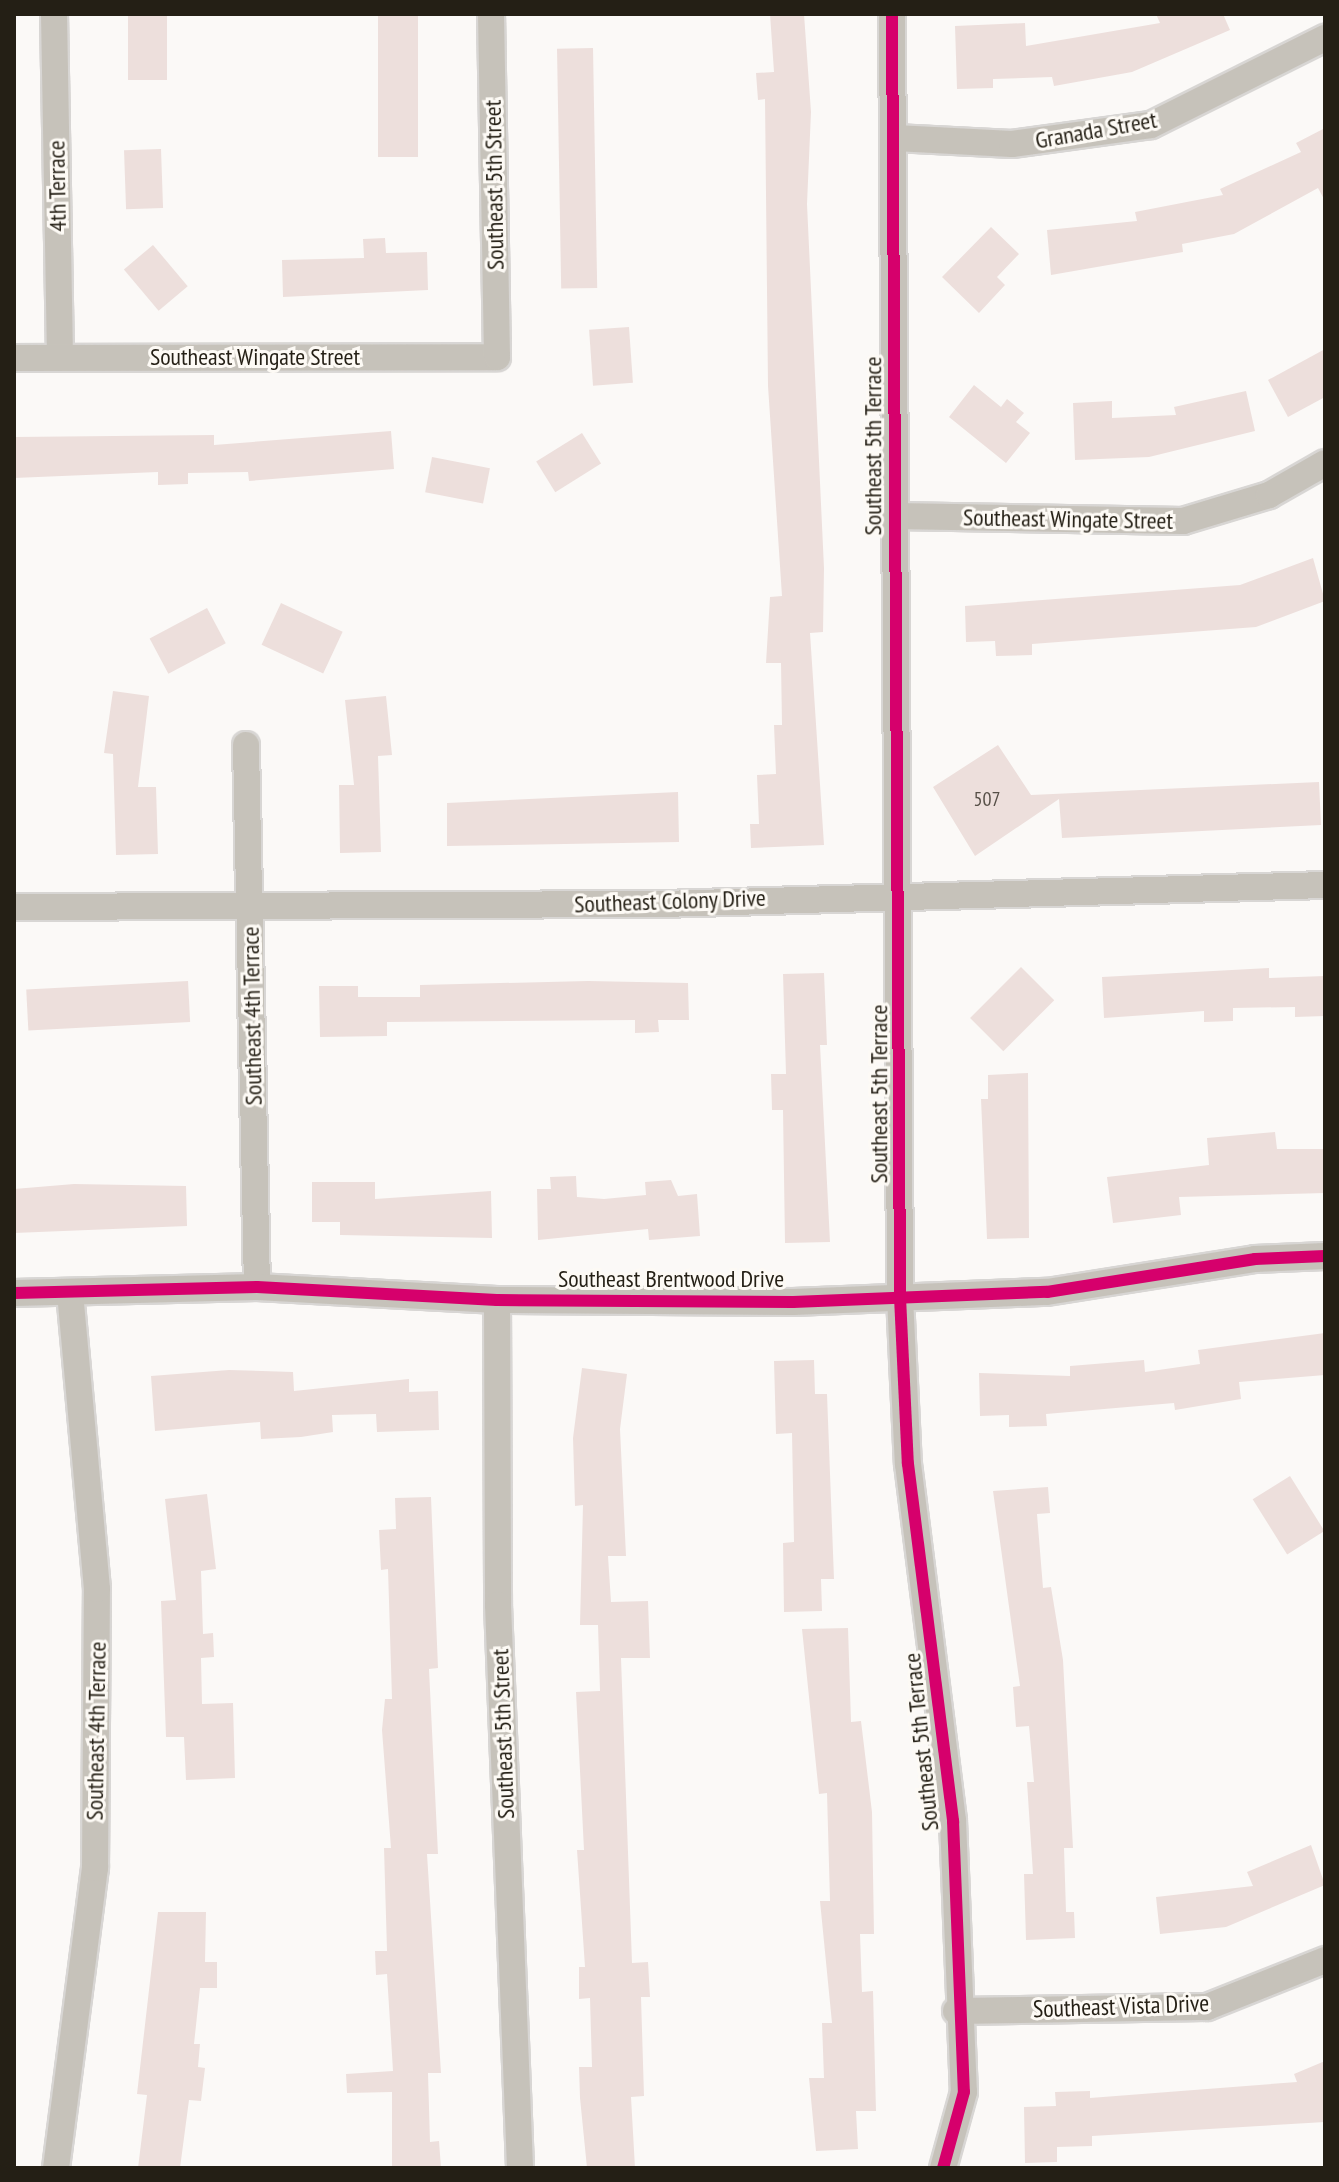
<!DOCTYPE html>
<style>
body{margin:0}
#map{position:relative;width:1339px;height:2182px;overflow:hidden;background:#fbf9f7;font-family:"PT Sans Narrow",sans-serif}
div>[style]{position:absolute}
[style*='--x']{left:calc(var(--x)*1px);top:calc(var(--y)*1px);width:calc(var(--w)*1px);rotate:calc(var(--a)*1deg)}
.building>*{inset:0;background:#eddfdc;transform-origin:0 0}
.roads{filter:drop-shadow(2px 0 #d8d6d4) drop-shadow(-2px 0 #d8d6d4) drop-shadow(0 2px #d8d6d4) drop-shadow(0 -2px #d8d6d4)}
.street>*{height:26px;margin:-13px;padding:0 13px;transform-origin:13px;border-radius:13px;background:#c6c2ba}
.cycleway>*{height:12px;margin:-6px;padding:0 6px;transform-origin:6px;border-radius:6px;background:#d6006c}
span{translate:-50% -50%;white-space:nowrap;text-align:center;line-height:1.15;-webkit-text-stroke:6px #fdfaf5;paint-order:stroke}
.number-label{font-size:20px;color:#564f47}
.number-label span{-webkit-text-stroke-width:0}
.street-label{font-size:24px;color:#241f15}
.frame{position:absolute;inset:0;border:16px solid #241f15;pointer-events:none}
</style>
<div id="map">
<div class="building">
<div style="left:128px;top:14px;width:39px;height:66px"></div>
<div style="left:378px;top:14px;width:40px;height:143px"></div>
<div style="clip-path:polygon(770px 14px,804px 14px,811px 112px,807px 204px,824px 568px,823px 632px,810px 633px,824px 845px,751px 848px,750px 824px,759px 824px,757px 775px,776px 774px,774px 725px,782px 725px,781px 663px,766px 663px,770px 597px,782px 596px,768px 386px,765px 99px,758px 100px,756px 73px,774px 72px)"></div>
<div style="clip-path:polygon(1156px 14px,1223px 14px,1230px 30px,1132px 72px,1054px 86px,1052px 77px,993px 79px,993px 88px,957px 89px,955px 26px,1025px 23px,1026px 46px,1160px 23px)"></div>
<div style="left:593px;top:48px;width:240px;height:36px;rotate:89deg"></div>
<div style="clip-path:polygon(1325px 128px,1325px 201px,1318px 188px,1234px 234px,1182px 244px,1183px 252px,1051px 275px,1047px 230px,1137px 221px,1135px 212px,1223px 195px,1220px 189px,1301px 152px,1296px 143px)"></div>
<div style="left:161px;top:149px;width:59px;height:37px;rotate:88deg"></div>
<div style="clip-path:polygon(991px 227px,1019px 254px,997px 277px,1005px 285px,979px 313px,942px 277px)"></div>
<div style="clip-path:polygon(385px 238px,386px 253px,427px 252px,428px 290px,283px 297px,282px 260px,364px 258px,363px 239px)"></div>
<div style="left:153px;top:245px;width:54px;height:38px;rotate:50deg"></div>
<div style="left:629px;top:327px;width:56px;height:40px;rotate:86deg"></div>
<div style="clip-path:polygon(1325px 349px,1325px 397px,1288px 417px,1268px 380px)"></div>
<div style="clip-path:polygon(974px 385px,1001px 407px,1007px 399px,1024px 413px,1016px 422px,1030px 433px,1006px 463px,949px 417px)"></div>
<div style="clip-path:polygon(1246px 391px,1255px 431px,1149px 457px,1075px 460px,1073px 403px,1112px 401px,1112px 418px,1176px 415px,1174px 407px)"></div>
<div style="clip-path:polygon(391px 431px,394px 469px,249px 481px,248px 472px,188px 473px,188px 484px,158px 485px,158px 472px,14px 478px,14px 437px,214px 435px,214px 445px)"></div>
<div style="left:582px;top:433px;width:36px;height:54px;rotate:58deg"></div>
<div style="left:432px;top:457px;width:59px;height:36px;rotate:11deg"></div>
<div style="clip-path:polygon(1313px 558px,1325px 601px,1256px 627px,1032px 644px,1032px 655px,996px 656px,995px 641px,966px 642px,965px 606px,1240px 585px)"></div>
<div style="left:281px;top:603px;width:68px;height:46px;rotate:25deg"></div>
<div style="left:207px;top:608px;width:40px;height:65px;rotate:62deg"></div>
<div style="clip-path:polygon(113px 691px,149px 696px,138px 787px,156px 787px,158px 854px,116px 855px,113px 754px,104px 753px)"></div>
<div style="clip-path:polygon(386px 696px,392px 755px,378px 756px,381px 852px,340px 853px,339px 785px,354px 785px,345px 700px)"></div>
<div style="clip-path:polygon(998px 745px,1031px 795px,1319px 782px,1321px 825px,1062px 838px,1059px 799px,975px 856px,933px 787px)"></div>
<div style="clip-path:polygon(678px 792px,679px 842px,447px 846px,447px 803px)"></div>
<div style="left:1021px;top:967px;width:47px;height:72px;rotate:45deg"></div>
<div style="clip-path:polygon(1269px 968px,1269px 978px,1325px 976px,1325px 1016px,1295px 1017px,1295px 1007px,1233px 1008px,1233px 1021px,1204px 1022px,1204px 1011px,1104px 1018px,1102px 977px)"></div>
<div style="clip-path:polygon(824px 973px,827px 1045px,820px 1045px,830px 1242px,785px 1243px,783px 1110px,772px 1110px,771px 1074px,786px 1074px,783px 974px)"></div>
<div style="left:188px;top:981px;width:41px;height:162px;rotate:87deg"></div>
<div style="clip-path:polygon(588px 981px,688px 983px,689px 1020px,658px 1020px,659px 1032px,635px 1033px,635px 1020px,387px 1022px,387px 1036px,320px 1037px,319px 986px,358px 986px,358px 997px,420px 997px,420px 985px)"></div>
<div style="clip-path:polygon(1028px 1073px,1029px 1238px,987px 1239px,981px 1099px,988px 1099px,988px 1075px)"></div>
<div style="clip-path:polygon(1275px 1132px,1277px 1149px,1325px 1149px,1325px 1193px,1179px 1197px,1181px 1215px,1113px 1223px,1107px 1177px,1209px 1165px,1207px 1138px)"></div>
<div style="clip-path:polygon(576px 1176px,577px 1197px,604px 1199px,646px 1195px,645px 1182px,671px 1180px,678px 1196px,697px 1194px,700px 1236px,649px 1240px,648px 1229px,538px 1240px,537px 1189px,551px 1189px,550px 1177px)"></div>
<div style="clip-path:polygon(312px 1182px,375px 1182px,375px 1199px,491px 1191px,492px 1238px,340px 1235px,340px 1222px,312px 1222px)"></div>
<div style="clip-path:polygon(74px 1184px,186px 1186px,187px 1226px,14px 1233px,14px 1189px)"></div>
<div style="clip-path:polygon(1325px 1333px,1325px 1375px,1239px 1382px,1241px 1399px,1175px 1410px,1174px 1403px,1046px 1414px,1047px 1426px,1009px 1427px,1009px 1415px,980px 1416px,979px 1373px,1070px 1376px,1070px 1366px,1144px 1360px,1145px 1372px,1200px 1364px,1198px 1350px)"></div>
<div style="clip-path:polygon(814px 1360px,815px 1394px,827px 1394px,834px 1579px,821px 1579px,822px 1611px,784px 1612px,783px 1543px,794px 1542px,792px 1433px,776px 1434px,774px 1361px)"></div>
<div style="clip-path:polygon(582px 1368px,627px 1374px,620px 1429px,626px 1556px,608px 1556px,611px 1602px,648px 1601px,650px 1658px,621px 1658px,632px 1963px,648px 1962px,650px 1997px,641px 1997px,644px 2096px,631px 2097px,635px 2168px,587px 2168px,580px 2098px,579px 2067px,592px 2067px,590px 1998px,579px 1999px,579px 1967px,585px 1967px,577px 1850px,584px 1850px,576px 1692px,600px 1691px,598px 1625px,580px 1625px,583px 1505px,575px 1506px,573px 1438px)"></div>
<div style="clip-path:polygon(229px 1370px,293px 1372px,294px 1391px,409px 1379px,409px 1392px,438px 1391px,439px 1430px,377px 1432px,376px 1414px,332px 1415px,333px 1432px,301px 1437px,261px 1439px,260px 1422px,155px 1431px,151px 1376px)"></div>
<div style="left:1290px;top:1476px;width:65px;height:44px;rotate:58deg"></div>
<div style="clip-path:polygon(1048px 1487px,1050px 1513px,1037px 1514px,1043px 1588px,1051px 1587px,1063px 1660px,1073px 1848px,1064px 1848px,1066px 1912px,1074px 1912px,1075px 1938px,1026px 1940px,1024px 1874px,1033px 1874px,1027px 1782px,1034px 1782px,1029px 1726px,1016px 1727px,1013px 1687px,1020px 1686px,993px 1491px)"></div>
<div style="clip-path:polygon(207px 1494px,216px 1569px,201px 1571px,203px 1634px,213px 1633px,214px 1657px,201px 1658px,202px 1704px,233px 1703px,235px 1778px,186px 1780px,184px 1737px,166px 1737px,161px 1601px,176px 1600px,165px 1499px)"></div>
<div style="clip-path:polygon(431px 1497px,438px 1668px,429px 1669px,438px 1854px,427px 1854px,441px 2073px,428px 2073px,430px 2142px,439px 2141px,441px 2168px,392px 2168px,392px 2092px,347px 2093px,346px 2074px,393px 2071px,387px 1974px,376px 1975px,375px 1951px,387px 1951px,384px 1848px,391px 1848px,382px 1730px,385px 1699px,392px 1699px,388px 1569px,381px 1570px,379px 1530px,396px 1529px,395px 1498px)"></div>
<div style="clip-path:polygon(848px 1628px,851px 1722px,861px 1721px,872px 1812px,874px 1934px,860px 1934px,862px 1992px,873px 1991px,876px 2111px,856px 2111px,858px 2149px,816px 2151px,809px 2078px,824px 2078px,822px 2023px,832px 2023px,820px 1901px,830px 1901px,827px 1793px,819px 1794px,802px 1629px)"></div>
<div style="clip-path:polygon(1311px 1845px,1325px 1885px,1226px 1927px,1160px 1934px,1156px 1897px,1253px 1886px,1247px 1872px)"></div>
<div style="clip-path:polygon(158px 1912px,206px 1912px,205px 1962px,217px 1962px,217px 1988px,200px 1988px,194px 2044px,200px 2044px,198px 2067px,205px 2068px,201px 2101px,189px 2100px,180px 2168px,138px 2168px,147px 2095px,137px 2094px)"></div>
<div style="clip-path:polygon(1325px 2061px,1325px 2122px,1092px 2136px,1092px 2146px,1057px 2147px,1057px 2162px,1025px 2163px,1024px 2107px,1056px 2106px,1055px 2092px,1090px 2091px,1090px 2098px,1297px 2082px,1294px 2074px)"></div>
</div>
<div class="roads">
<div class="street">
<div style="--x:54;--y:14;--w:343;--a:89"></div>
<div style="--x:892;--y:14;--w:1283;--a:89.64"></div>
<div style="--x:900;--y:1297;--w:167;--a:87.3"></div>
<div style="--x:908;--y:1464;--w:360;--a:82.8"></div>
<div style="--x:953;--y:1821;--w:271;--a:87.7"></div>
<div style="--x:964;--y:2092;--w:79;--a:105.4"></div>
<div style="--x:895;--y:138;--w:117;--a:2.9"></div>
<div style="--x:1012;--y:144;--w:140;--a:-7.8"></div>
<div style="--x:1151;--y:125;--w:195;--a:-26.6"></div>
<div style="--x:14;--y:358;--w:483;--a:-0.1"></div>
<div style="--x:497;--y:357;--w:343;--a:-91"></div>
<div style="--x:895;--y:516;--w:288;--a:1"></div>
<div style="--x:1183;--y:521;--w:90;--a:-16.8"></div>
<div style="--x:1269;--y:495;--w:64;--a:-29.7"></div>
<div style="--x:246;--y:745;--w:542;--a:88.84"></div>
<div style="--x:14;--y:907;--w:648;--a:-0.27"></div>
<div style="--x:662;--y:904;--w:663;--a:-1.64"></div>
<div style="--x:14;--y:1293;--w:243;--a:-1.4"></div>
<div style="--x:257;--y:1287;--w:240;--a:3.1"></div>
<div style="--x:497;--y:1300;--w:296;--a:0.4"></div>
<div style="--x:793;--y:1302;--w:254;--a:-2.3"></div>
<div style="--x:1047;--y:1292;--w:211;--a:-9"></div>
<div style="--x:1255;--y:1259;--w:70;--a:-2.5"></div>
<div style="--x:497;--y:1300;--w:305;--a:89.8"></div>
<div style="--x:498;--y:1605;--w:563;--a:87.76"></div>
<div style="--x:956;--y:2011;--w:251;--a:-0.9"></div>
<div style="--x:1207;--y:2007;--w:127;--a:-21.7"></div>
<div style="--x:56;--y:2168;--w:303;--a:-82.6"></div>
<div style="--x:95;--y:1868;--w:279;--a:-89.6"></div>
<div style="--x:97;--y:1589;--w:298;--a:-95.2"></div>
</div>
</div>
<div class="cycleway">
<div style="--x:892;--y:14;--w:1283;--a:89.64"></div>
<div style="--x:900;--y:1297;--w:167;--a:87.3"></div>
<div style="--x:908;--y:1464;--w:360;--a:82.8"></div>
<div style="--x:953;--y:1821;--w:271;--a:87.7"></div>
<div style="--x:964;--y:2092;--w:79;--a:105.4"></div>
<div style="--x:14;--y:1293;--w:243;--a:-1.4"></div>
<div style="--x:257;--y:1287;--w:240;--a:3.1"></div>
<div style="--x:497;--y:1300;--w:296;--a:0.4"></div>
<div style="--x:793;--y:1302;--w:254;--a:-2.3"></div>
<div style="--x:1047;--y:1292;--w:211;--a:-9"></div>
<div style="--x:1255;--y:1259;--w:70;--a:-2.5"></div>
</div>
<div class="number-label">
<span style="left:987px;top:799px">507</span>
</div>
<div class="street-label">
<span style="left:1096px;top:130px;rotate:-10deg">Granada Street</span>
<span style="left:494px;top:185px;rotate:-91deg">Southeast 5th Street</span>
<span style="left:57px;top:186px;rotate:-91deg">4th Terrace</span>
<span style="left:255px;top:357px">Southeast Wingate Street</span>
<span style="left:873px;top:446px;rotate:-90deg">Southeast 5th Terrace</span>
<span style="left:1068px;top:519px;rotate:1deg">Southeast Wingate Street</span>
<span style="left:670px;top:901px;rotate:-2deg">Southeast Colony Drive</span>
<span style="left:252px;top:1016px;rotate:-91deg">Southeast 4th Terrace</span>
<span style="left:879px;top:1094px;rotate:-90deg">Southeast 5th Terrace</span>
<span style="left:671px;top:1279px">Southeast Brentwood Drive</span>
<span style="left:96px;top:1731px;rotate:-89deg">Southeast 4th Terrace</span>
<span style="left:503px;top:1734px;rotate:-92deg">Southeast 5th Street</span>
<span style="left:921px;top:1742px;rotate:-96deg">Southeast 5th Terrace</span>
<span style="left:1121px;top:2006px;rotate:-2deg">Southeast Vista Drive</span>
</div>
<div class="frame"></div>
</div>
